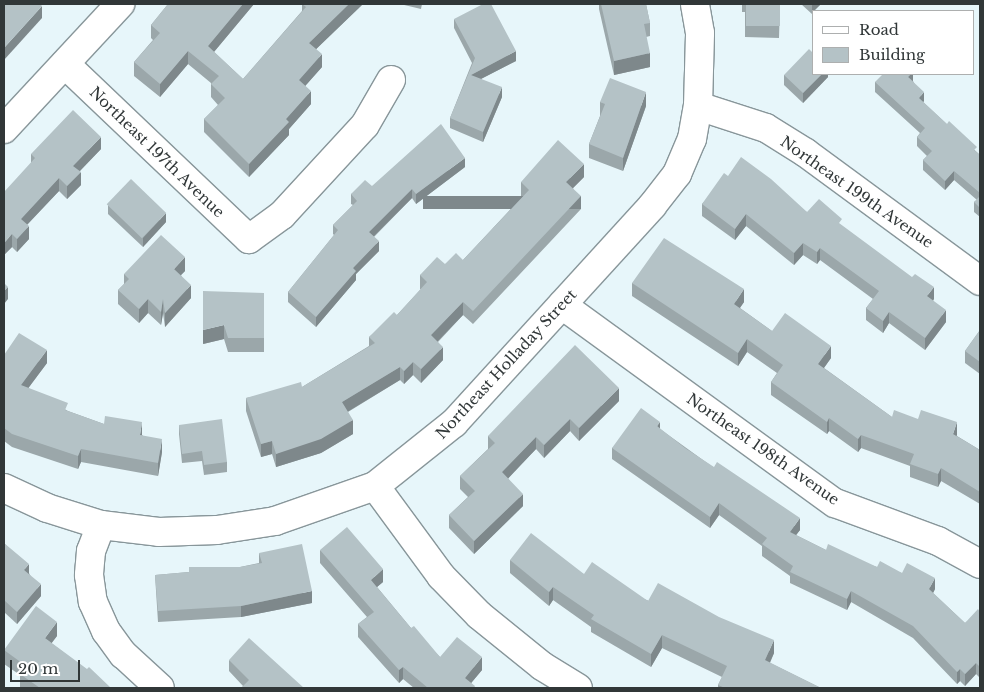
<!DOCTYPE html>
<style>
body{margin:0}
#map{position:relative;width:984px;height:692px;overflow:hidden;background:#e7f6fa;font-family:"Libre Baskerville",serif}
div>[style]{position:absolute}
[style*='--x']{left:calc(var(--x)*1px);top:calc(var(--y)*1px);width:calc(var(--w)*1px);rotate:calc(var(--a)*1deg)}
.roads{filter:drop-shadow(1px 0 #88969a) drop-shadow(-1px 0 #88969a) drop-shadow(0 1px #88969a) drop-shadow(0 -1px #88969a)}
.minor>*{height:28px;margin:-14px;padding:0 14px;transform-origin:14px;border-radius:14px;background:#fff}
.wall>*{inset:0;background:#9ba7aa}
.shaded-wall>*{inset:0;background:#7e888b;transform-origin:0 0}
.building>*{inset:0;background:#b4c2c6;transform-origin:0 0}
span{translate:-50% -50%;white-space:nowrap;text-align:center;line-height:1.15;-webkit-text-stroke:4.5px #fff;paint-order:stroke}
.street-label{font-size:15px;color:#313738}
.frame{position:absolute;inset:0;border:5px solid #313738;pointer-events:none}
.legend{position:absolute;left:812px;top:10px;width:162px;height:65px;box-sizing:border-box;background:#fff;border:1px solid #adafaf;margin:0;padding:6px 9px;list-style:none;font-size:15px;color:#313738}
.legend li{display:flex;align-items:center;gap:10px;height:25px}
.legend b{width:25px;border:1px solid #adafaf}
.scale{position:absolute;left:10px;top:660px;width:70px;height:22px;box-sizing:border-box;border:2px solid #313738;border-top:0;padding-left:6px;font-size:15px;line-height:18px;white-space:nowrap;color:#313738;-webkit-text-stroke:4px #fff;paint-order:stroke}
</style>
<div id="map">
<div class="roads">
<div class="minor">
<div style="--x:65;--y:64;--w:254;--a:43.6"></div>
<div style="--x:249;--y:239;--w:41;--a:-36"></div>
<div style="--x:282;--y:215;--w:122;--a:-47.3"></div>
<div style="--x:365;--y:125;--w:52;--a:-60"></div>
<div style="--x:698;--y:106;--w:71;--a:17.9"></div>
<div style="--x:766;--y:128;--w:47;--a:32"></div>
<div style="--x:806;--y:153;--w:216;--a:36.3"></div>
<div style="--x:4;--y:129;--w:171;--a:-47.1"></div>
<div style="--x:562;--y:305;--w:337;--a:36"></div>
<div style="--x:835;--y:503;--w:110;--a:20.3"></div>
<div style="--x:938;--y:541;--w:48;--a:28.7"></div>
<div style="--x:375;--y:486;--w:112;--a:53.7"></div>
<div style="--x:441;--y:576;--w:54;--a:45.7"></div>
<div style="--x:479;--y:615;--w:81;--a:39"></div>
<div style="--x:542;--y:666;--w:42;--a:31.4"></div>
<div style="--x:4;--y:488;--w:47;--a:24.9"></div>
<div style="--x:47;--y:508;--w:57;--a:17.5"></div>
<div style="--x:101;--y:525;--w:58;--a:6.9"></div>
<div style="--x:159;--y:532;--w:58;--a:-2"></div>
<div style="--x:217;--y:530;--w:59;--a:-8.8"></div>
<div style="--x:275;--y:521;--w:106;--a:-19.3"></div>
<div style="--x:375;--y:486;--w:101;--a:-38.6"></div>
<div style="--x:454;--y:423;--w:294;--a:-47.6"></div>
<div style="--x:652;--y:206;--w:41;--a:-52"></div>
<div style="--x:677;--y:174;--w:38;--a:-67"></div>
<div style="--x:692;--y:139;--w:34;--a:-80"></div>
<div style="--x:698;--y:106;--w:73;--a:-88.4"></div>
<div style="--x:700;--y:33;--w:29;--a:-100"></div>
<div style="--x:101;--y:525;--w:28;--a:111"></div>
<div style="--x:91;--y:551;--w:24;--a:95"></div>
<div style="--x:89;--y:575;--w:27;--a:82"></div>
<div style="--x:93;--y:602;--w:32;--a:66"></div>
<div style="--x:106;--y:631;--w:29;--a:54"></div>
<div style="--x:123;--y:654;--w:50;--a:42.6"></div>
</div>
</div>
<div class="wall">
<div style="clip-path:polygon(168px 4px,254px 4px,214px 52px,243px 79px,302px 11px,302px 4px,363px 4px,316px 49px,322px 67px,305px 86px,311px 104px,289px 129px,289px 135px,249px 177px,204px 132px,204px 119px,218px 105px,211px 97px,211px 83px,188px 64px,160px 97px,134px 76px,134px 62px,153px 40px,151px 38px,151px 25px)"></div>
<div style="clip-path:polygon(400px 4px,422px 4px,421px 9px)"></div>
<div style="clip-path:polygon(599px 4px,646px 4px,650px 23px,650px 36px,646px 37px,650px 67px,614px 75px,599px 9px)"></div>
<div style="clip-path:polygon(742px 4px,780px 4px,779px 38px,745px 37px,745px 12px,742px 12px)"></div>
<div style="clip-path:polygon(801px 4px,821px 4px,813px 11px,812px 14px)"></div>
<div style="clip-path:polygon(454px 19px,516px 61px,481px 79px,502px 97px,483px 142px,450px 128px,450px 118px,472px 63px,454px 28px)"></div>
<div style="clip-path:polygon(828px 74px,828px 77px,803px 103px,784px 85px,784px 75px)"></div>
<div style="clip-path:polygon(913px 74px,913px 81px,924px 101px,923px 102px,980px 155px,980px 217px,974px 212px,974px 202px,977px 200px,954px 180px,945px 190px,923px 170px,923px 160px,927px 156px,917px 146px,917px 137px,920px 133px,875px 92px,875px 82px)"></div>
<div style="clip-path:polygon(600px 102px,646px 106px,623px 171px,589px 158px,589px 144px,600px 116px)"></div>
<div style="clip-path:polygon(101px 149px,80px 171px,81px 185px,67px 199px,59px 191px,27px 225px,29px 239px,17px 252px,12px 247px,4px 255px,31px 163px,31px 154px)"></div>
<div style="clip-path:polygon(465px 167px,416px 204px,412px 198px,374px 237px,379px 251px,356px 274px,356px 280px,316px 327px,288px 302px,288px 292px,334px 235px,333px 234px,333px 225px,353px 205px,351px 204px,351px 194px,372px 186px)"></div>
<div style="clip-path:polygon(728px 176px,807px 212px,842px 226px,934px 299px,933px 300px,946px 322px,925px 350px,889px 323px,883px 333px,866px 320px,866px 308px,873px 299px,820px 260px,817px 264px,803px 255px,794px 265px,746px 226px,735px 240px,702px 216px,702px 204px)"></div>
<div style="clip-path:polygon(584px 177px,573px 188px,581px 209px,473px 324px,463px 315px,438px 342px,443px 360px,421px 383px,413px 375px,404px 384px,400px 380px,348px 412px,353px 434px,321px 453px,276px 467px,272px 454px,261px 457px,246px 411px,246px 398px,302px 387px,369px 346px,369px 337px,397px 315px,421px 289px,420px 289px,420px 275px,445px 264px,463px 260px,522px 197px,521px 196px,521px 182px)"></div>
<div style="clip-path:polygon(108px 205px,166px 222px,143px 247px,108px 214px)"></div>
<div style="clip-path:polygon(185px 271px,181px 275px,191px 298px,165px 327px,163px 313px,161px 325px,148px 313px,139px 323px,118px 304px,118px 290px,124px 284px,124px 274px)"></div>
<div style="clip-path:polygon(632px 283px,744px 302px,740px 308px,772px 331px,831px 358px,824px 368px,892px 417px,957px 436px,980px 450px,980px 504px,941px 481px,938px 487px,910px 477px,910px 466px,861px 448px,858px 452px,829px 431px,827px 434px,771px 395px,771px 382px,777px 373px,747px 352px,738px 366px,632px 296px)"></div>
<div style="clip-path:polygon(264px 293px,264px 352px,228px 352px,224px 339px,203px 344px)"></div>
<div style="clip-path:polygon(980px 330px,980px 374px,965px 363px,965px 351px)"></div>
<div style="clip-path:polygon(4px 355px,47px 363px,28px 388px,68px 411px,104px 424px,142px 435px,162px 452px,158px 476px,81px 462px,78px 469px,12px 447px,4px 441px)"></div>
<div style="clip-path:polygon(619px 401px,579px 441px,570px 431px,544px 458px,536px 449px,508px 478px,523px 506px,474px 554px,449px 528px,449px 515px,468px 497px,460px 489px,460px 476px,488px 449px,488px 436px)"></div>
<div style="clip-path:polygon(179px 425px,227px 462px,227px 472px,204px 475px,202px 461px,182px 463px,179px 434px)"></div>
<div style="clip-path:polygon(660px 429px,800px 530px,796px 535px,826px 550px,877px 567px,902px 573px,935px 589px,933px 593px,965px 623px,980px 612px,980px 678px,976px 674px,965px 686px,960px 681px,957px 684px,913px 638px,851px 602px,847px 610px,790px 583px,790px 576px,762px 556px,762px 546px,719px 515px,710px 528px,612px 459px,612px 448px)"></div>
<div style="clip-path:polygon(4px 543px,29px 573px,41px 596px,17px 624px,4px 612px)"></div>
<div style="clip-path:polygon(320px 550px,383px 582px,377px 587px,411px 628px,440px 657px,482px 670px,471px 683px,475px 688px,414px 688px,403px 679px,399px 683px,358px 637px,358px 624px,367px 617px,320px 563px)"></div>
<div style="clip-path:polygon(259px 553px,312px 603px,241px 617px,158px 622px,155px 575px,189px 572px,240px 567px,259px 563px)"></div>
<div style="clip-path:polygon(510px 560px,584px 574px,774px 653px,770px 663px,821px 688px,718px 688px,718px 685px,722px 677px,662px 648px,651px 667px,591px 632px,591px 627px,553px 600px,549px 606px,510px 573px)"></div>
<div style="clip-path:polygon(57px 636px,51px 643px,110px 688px,20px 688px,20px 675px,4px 664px,4px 650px)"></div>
<div style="clip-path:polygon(229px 660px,304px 688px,242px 688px,243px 686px,229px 671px)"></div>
</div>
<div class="shaded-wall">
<div style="clip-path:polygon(243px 4px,254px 4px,208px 59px,208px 46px)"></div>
<div style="clip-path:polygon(349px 4px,363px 4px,309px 56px,309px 43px)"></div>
<div style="clip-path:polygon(812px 4px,821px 4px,814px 11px,813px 11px,812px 14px)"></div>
<div style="clip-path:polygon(42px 6px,42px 18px,4px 60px,4px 48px)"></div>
<div style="clip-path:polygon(188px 51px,188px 64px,160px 97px,160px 84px)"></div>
<div style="clip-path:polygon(516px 51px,516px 61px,471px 84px,471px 75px)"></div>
<div style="clip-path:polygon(650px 53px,650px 67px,614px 75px,614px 61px)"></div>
<div style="clip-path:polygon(322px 54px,322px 67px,299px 93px,299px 80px)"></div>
<div style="clip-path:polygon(822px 74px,828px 74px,828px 77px,803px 103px,803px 93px)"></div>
<div style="clip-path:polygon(911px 74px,913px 74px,913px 81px,908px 77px)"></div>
<div style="clip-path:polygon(502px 87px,502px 97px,483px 142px,483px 132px)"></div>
<div style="clip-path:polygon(311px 91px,311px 104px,289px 129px,289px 135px,249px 177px,249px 164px,286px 119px)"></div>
<div style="clip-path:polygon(646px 92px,646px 106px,623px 171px,623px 158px)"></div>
<div style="clip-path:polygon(924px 92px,924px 101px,919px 107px,919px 98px)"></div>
<div style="clip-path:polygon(101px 137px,101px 149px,73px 178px,73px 166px)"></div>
<div style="clip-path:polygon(465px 158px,465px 167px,416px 204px,416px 194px)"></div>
<div style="clip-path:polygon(584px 164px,584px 177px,566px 195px,566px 182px)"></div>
<div style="clip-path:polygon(954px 171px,954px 180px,945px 190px,945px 181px)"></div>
<div style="clip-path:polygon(81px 172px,81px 185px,67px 199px,67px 186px)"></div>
<div style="clip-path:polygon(59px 178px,59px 191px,21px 231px,21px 219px)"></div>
<div style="clip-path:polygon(412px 189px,412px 198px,369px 241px,369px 232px)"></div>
<div style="left:581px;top:196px;width:13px;height:158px;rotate:90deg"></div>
<div style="clip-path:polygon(166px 213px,166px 222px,143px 247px,143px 238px)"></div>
<div style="clip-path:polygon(746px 214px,746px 226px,735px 240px,735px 229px)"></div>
<div style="clip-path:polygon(29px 226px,29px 239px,17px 252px,17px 239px)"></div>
<div style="clip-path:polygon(12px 234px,12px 247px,4px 255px,4px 243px)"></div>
<div style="clip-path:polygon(379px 241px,379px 251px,356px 274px,356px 280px,316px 327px,316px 317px,353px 268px)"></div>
<div style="clip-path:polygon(803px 243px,803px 255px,794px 265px,794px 253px)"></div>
<div style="clip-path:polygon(820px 248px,820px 260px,817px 264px,817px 252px)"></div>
<div style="clip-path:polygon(185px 257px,185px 271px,174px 282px,174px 269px)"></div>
<div style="clip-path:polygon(191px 285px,191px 298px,165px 327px,165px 313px)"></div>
<div style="clip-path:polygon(8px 287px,8px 299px,4px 304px,4px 291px)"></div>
<div style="clip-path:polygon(934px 287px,934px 299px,927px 308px,927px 296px)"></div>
<div style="clip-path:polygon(744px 289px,744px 302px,734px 316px,734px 304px)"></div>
<div style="clip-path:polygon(148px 299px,148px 313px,139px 323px,139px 309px)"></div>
<div style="clip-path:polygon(163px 299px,163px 313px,161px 325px,161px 312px)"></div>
<div style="clip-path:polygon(463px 302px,463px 315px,431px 348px,431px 335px)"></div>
<div style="clip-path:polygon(946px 310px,946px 322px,925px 350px,925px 338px)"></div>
<div style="clip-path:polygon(889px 312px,889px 323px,883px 333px,883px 321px)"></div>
<div style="clip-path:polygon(224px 325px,224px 339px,203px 344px,203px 330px)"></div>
<div style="clip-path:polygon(747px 339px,747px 352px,738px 366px,738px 353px)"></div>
<div style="clip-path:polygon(831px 346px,831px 358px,818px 376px,818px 364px)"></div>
<div style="clip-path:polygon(443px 347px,443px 360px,421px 383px,421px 369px)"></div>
<div style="clip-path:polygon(47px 350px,47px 363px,21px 398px,21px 385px)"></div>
<div style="clip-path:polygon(413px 362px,413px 375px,404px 384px,404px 371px)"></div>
<div style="clip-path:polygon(400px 367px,400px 380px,342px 415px,342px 402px)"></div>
<div style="clip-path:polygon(619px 388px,619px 401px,579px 441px,579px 428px)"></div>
<div style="clip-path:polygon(829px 418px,829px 431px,827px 434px,827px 422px)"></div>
<div style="clip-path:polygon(570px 419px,570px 431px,544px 458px,544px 445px)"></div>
<div style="clip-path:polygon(353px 420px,353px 434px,321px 453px,276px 467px,276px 454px)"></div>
<div style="clip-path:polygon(142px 422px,142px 435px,140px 435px)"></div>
<div style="clip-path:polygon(660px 422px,660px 433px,657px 426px)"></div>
<div style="clip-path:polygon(957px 422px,957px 435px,953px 446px,953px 434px)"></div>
<div style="clip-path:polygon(861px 435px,861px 448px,858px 452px,858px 439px)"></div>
<div style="clip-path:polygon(536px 437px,536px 449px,502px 485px,502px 472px)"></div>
<div style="clip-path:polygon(162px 439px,162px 452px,158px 476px,158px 463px)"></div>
<div style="clip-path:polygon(272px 441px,272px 454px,261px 457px,261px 444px)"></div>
<div style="clip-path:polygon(81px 449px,81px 462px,78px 469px,78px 456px)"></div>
<div style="clip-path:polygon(941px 468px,941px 481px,938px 487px,938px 474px)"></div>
<div style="clip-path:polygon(523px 494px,523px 506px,474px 554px,474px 541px)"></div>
<div style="clip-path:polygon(719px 503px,719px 515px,710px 528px,710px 517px)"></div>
<div style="clip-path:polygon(800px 518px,800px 530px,790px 543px,790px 532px)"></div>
<div style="clip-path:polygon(29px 564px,29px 576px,24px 570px)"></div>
<div style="clip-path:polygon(383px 569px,383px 582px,371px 592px,371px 580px)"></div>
<div style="clip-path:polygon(935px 578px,935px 589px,929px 601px,929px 589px)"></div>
<div style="clip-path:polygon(41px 584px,41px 596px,17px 624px,17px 612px)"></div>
<div style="clip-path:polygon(553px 587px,553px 600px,549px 606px,549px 592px)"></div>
<div style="clip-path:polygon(312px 591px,312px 603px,241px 617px,241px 606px)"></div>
<div style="clip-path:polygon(851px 591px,851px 602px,847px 610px,847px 599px)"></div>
<div style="clip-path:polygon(57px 622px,57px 636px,45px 652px,45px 638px)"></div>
<div style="clip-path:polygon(662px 635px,662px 648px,651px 667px,651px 654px)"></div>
<div style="clip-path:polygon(774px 640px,774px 653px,765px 673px,765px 660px)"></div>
<div style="clip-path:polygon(482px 657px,482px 670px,467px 688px,465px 678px)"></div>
<div style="clip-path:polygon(976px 663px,976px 674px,965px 686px,965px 674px)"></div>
<div style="clip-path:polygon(403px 667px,403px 679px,399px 683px,399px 670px)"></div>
<div style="clip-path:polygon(960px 669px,960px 681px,957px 684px,957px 672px)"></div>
</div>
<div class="building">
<div style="clip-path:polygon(4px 4px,40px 4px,42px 6px,4px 48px)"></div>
<div style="clip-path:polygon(168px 4px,243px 4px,208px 46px,243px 79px,306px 7px,302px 4px,349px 4px,309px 43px,322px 54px,299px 80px,311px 91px,286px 119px,289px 122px,249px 164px,204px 119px,225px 98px,211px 84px,219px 76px,188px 51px,160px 84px,134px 62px,160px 33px,151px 25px)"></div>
<div style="clip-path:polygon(483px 4px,491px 4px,516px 51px,471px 75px,502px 87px,483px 132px,450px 118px,475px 58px,454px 19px)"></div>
<div style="clip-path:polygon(601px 4px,646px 4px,650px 23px,644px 24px,650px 53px,614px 61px)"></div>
<div style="left:746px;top:4px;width:34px;height:22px"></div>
<div style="clip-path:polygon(809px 49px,813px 53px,813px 74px,822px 74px,803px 93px,784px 75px)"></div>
<div style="clip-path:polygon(883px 74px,911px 74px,908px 77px,924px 92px,919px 98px,947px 124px,949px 121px,977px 147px,974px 150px,980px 155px,980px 193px,954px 171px,945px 181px,923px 160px,932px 151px,917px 137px,925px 128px,875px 82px)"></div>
<div style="clip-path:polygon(610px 78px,646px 92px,623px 158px,589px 144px,605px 104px,600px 102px)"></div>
<div style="clip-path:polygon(73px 110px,101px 137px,73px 166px,81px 172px,67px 186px,59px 178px,21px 219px,29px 226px,17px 239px,12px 234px,4px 243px,4px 192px,35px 158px,31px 154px)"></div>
<div style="clip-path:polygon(441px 124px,465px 158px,416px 194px,412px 189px,369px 232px,379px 241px,353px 268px,356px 271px,316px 317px,288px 292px,338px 230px,333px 225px,357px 201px,351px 194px,365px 180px,372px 186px)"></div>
<div style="clip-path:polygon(558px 140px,584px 164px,566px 182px,581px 196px,473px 311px,463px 302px,431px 335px,443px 347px,421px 369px,413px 362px,404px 371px,400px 367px,342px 402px,353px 420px,321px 439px,276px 454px,272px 441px,261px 444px,246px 398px,301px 382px,302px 387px,375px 343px,369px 337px,394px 312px,397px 315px,427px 282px,420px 275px,437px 257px,445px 264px,456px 253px,463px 260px,529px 190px,521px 182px)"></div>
<div style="clip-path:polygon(741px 157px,771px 179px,807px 212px,819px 199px,842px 219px,839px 223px,912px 277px,915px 274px,934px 287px,927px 296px,946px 310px,925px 338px,889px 312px,883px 321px,866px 308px,879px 291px,820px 248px,817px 252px,803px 243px,794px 253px,746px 214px,735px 229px,702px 204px,724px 173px,728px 176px)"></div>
<div style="left:131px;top:179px;width:49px;height:35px;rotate:44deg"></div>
<div style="clip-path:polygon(980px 196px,980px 208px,974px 202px)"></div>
<div style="clip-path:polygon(161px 235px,185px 257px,174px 269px,191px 285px,165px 313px,163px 299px,161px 312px,148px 299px,139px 309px,118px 290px,129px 279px,124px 274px)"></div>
<div style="clip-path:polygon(664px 238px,744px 289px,734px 304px,772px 331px,785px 313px,831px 346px,818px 364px,892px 417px,894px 410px,918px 419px,921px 410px,957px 422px,953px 434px,980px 450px,980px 492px,941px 468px,938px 474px,910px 464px,914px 454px,861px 435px,858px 439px,829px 418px,827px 422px,771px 382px,783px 365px,747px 339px,738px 353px,632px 283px)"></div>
<div style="clip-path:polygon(4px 283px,8px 287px,4px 291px)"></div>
<div style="clip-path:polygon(203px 291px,264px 293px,264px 338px,228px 338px,224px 325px,203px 330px)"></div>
<div style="clip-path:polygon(980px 330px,980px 362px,965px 351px)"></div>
<div style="clip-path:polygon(19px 333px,47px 350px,21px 385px,68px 403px,65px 410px,104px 424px,105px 416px,142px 422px,140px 435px,162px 439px,158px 463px,81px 449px,78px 456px,12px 434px,4px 428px,4px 355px)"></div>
<div style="clip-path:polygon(575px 345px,619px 388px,579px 428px,570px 419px,544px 445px,536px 437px,502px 472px,523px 494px,474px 541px,449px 515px,475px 491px,460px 476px,495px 443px,488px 436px)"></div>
<div style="clip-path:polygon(641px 408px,660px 422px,657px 426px,685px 448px,714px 467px,717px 462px,800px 518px,790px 532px,826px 550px,828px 544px,877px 567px,880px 561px,902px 573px,907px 563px,935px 578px,929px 589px,965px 623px,978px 609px,980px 612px,980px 667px,976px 663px,965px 674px,960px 669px,957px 672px,913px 626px,851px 591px,847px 599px,790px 572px,793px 566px,762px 544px,767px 538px,719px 503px,710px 517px,612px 448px)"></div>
<div style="clip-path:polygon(222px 419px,227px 462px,204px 465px,202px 451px,182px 454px,179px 425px)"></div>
<div style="clip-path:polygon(347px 527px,383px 569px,371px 580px,411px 628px,414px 626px,440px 657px,457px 637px,482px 657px,465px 678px,475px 686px,474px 688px,428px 688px,403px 667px,399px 670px,358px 624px,374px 612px,320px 550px)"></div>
<div style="clip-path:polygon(531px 533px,584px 574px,592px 562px,648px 601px,658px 583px,719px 617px,774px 640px,765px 660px,821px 688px,725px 688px,718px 685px,727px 666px,662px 635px,651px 654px,591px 619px,594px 615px,553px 587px,549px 592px,510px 560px)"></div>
<div style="clip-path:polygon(4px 543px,29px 564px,24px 570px,41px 584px,17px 612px,4px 600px)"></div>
<div style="clip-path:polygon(302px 544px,312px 591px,241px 606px,158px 611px,155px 575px,189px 572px,189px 567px,240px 567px,262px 563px,259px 553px)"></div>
<div style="clip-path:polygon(36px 606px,57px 622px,45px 638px,87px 669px,89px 667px,110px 687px,108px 688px,40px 688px,20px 674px,26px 666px,4px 650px)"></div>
<div style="clip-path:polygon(249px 638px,304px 688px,244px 688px,242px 687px,249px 680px,229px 660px)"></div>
</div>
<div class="street-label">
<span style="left:157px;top:152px;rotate:44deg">Northeast 197th Avenue</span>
<span style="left:857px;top:192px;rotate:35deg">Northeast 199th Avenue</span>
<span style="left:506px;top:364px;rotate:-47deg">Northeast Holladay Street</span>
<span style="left:763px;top:449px;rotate:35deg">Northeast 198th Avenue</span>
</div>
<div class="frame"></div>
<ul class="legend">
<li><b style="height:6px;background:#fff"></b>Road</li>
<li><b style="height:14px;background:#b4c2c6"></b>Building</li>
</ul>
<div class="scale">20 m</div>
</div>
